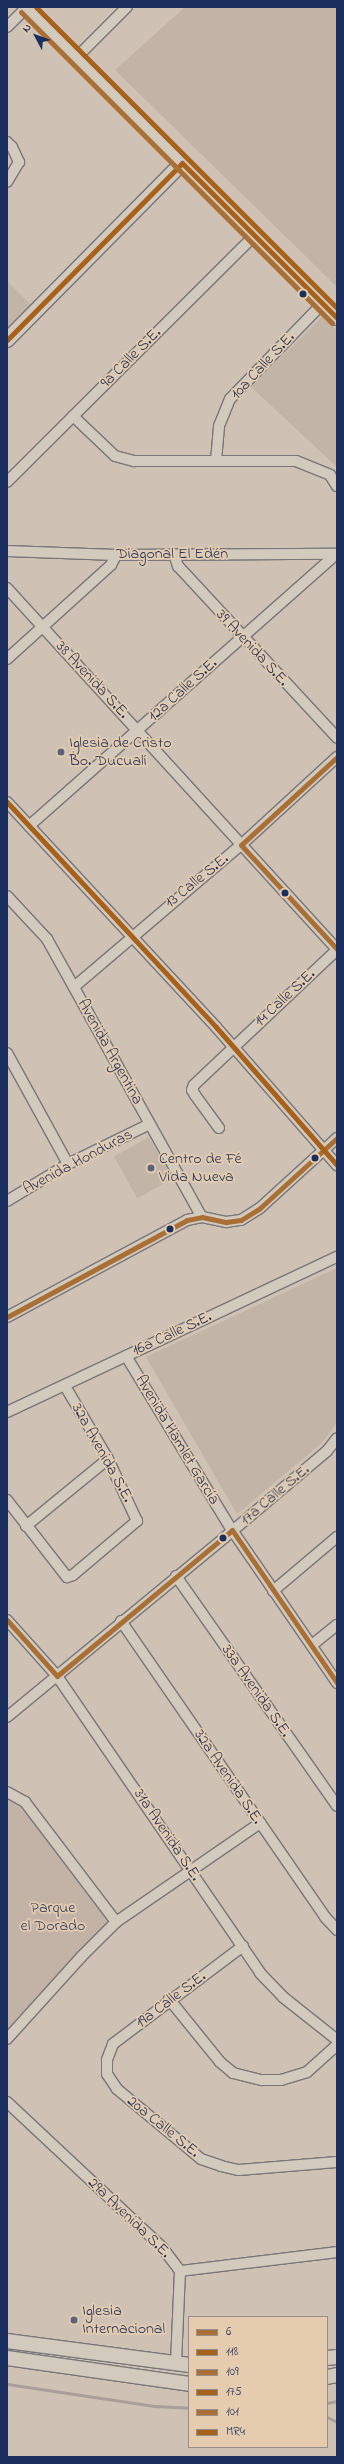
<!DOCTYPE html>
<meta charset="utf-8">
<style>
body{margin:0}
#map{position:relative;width:344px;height:2464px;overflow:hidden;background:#cfc2b4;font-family:"Indie Flower",sans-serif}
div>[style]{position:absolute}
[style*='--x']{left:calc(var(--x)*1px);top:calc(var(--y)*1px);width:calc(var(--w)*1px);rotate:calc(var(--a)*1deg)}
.built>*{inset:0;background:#c2b4a6;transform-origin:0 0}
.green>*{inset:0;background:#c3b3a7}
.stream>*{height:3px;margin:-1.5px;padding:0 1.5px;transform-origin:1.5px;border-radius:1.5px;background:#a89f9b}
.roads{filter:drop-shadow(1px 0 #787679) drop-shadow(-1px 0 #787679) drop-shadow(0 1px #787679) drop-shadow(0 -1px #787679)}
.street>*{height:10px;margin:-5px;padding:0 5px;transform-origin:5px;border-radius:5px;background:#d3cabe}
.secondary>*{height:14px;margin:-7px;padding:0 7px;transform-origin:7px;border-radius:7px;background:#d3cabe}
.bus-1>*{height:5px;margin:-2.5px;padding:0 2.5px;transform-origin:2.5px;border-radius:2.5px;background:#aa6f35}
.bus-2>*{height:5px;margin:-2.5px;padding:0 2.5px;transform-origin:2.5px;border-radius:2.5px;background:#a8611a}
.bus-3>*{height:5px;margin:-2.5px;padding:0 2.5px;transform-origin:2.5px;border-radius:2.5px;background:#aa6f35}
.bus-4>*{height:5px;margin:-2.5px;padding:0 2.5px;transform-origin:2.5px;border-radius:2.5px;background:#a8611a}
.bus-5>*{height:5px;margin:-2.5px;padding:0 2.5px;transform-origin:2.5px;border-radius:2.5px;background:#aa6f35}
.bus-6>*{height:5px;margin:-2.5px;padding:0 2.5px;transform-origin:2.5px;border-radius:2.5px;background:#a8611a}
.dots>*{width:11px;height:11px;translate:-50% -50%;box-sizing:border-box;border:2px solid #e6ccae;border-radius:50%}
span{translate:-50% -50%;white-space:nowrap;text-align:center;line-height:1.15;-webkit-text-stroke:3.5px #e6ccae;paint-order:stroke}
.street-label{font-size:16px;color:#1b2f5e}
.poi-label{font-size:16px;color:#1b2f5e}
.left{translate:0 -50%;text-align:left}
.park-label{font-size:16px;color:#2b3c64}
.frame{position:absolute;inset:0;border:8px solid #1b2f5e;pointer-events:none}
.legend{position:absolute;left:188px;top:2316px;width:140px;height:132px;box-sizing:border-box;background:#e6ccae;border:1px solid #958d8e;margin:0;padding:5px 7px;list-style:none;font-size:12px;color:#1b2f5e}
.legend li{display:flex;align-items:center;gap:8px;height:20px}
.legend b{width:20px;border:1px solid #958d8e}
.north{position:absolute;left:16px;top:16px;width:40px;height:40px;-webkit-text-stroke:3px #e6ccae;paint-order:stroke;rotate:311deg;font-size:11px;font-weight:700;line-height:16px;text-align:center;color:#1b2f5e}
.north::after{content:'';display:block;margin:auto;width:14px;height:18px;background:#1b2f5e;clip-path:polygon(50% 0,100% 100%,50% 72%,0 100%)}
</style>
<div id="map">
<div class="built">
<div style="clip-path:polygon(7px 281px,30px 304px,7px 327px)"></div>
<div style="clip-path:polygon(322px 317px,337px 330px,337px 467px,251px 387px)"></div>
<div style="left:149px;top:1137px;width:48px;height:40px;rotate:61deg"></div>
<div style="clip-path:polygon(337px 1268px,337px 1422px,322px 1443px,237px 1514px,146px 1357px)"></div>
</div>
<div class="green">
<div style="clip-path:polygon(185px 7px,337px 7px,337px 287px,115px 70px)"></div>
<div style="clip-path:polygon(7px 1792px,13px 1794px,116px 1922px,7px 2039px)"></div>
</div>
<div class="stream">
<div style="--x:7;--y:2384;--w:149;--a:8.5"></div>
<div style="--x:154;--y:2406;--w:35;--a:3"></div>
<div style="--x:327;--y:2403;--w:10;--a:-11"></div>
<div style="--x:327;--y:2417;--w:11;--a:27"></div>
</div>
<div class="roads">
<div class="street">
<div style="--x:7;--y:27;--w:28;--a:-45"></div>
<div style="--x:76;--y:58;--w:72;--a:-45"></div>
<div style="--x:7;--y:142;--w:7;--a:45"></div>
<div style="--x:12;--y:147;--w:17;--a:65"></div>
<div style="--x:19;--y:162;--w:23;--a:121"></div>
<div style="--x:73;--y:416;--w:58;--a:43.6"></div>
<div style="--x:115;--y:456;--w:20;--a:15"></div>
<div style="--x:134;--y:461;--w:162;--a:0"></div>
<div style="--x:296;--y:461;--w:37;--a:22"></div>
<div style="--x:330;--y:475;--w:13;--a:58"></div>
<div style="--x:216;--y:461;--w:35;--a:-85"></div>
<div style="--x:219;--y:426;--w:29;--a:-68"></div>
<div style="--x:230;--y:399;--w:132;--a:-45.9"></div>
<div style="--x:7;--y:482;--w:350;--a:-44.9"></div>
<div style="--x:7;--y:551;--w:109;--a:2.1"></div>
<div style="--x:116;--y:555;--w:221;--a:-0.3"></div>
<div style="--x:174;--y:554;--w:13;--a:72"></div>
<div style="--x:178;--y:566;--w:234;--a:47.2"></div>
<div style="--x:7;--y:588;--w:489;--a:47.6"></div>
<div style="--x:7;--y:659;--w:140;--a:-42.1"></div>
<div style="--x:111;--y:565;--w:11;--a:-63"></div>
<div style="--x:7;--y:802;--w:307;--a:47.1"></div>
<div style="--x:216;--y:1027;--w:184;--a:48.8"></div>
<div style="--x:29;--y:826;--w:410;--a:-41.5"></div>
<div style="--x:7;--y:896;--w:59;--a:47.1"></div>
<div style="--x:47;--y:939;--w:318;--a:60.9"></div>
<div style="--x:74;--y:987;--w:219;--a:-40.4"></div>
<div style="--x:241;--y:845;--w:130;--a:-42.5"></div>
<div style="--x:7;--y:1053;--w:127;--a:61.2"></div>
<div style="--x:219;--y:1128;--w:41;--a:-126"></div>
<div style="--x:195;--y:1095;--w:6;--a:-121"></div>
<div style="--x:192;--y:1090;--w:5;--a:-68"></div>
<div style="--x:194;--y:1085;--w:197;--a:-43.4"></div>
<div style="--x:7;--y:1201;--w:71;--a:-31.2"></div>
<div style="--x:68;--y:1164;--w:91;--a:-26"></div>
<div style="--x:7;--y:1317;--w:204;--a:-28.3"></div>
<div style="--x:187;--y:1220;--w:15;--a:-11"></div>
<div style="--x:202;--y:1217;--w:25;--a:12"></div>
<div style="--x:226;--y:1222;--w:15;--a:-8"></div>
<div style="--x:241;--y:1220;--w:22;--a:-32"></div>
<div style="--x:260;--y:1208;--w:104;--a:-42.3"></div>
<div style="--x:126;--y:1356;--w:204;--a:58.7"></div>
<div style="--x:232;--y:1530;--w:186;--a:55.5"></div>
<div style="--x:7;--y:1412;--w:365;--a:-25.2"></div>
<div style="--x:7;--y:1500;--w:98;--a:52.1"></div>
<div style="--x:67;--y:1577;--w:6;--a:-18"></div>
<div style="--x:73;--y:1575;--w:84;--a:-40.2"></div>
<div style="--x:137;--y:1521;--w:68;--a:-115.1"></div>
<div style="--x:108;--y:1459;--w:85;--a:-120.5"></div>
<div style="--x:26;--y:1526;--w:106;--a:-39.3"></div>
<div style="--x:176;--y:1576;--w:281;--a:55"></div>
<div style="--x:273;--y:1591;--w:84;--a:-40.2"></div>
<div style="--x:7;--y:1620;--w:75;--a:48.2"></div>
<div style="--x:57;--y:1676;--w:360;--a:55.6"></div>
<div style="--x:260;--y:1973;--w:33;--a:46"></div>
<div style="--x:283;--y:1997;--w:69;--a:38.5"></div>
<div style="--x:121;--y:1621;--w:359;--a:55.4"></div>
<div style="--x:325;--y:1917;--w:18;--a:47"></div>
<div style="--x:312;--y:1645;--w:32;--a:-39"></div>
<div style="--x:7;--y:1717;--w:281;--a:-39.5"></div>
<div style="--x:224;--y:1538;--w:135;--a:-40.2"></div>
<div style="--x:327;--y:1451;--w:16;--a:-52"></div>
<div style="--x:7;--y:1792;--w:21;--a:29"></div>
<div style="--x:25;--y:1802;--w:151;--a:52.8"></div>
<div style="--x:243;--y:1946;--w:163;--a:143"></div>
<div style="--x:113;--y:2044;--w:17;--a:111"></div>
<div style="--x:107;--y:2060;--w:14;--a:90"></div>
<div style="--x:107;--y:2074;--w:18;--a:56"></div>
<div style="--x:117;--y:2089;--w:109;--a:39.8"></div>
<div style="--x:201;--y:2159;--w:21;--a:19"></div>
<div style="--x:221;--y:2166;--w:18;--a:13"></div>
<div style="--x:239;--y:2170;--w:98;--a:-4.7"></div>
<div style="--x:169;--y:1999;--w:81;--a:51"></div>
<div style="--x:220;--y:2062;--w:17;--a:40"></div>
<div style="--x:233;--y:2073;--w:30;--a:14"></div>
<div style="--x:262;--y:2080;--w:19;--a:0"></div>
<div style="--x:281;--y:2080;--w:27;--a:-17"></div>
<div style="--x:307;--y:2072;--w:40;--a:-42"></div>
<div style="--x:7;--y:2039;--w:110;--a:-47.9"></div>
<div style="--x:81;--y:1957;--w:49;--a:-45"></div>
<div style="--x:116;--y:1922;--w:175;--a:-34.5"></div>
<div style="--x:7;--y:2102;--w:212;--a:43.1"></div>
<div style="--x:162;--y:2247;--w:30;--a:53"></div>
<div style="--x:180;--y:2271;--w:93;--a:92.5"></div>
<div style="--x:180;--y:2271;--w:158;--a:-6.9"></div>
</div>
<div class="secondary">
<div style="--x:26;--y:7;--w:440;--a:45"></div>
<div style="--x:7;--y:340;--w:249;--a:-45.3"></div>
<div style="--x:7;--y:2341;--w:184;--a:7.5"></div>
<div style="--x:7;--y:2358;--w:184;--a:8.1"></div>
<div style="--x:327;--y:2358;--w:10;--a:-6"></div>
<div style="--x:327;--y:2377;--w:10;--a:-11"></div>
</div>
</div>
<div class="bus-1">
<div style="--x:337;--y:757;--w:130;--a:137.5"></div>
<div style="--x:241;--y:845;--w:142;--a:47.3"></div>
<div style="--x:7;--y:1317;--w:204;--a:-28.3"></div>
<div style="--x:187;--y:1220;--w:15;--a:-11"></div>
<div style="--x:202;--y:1217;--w:25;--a:12"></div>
<div style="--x:226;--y:1222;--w:15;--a:-8"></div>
<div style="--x:241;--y:1220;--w:22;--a:-32"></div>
<div style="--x:260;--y:1208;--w:104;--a:-42.3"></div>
</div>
<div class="bus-2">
<div style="--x:7;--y:802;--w:307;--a:47.1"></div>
<div style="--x:216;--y:1027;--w:184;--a:48.8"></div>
</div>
<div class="bus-3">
<div style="--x:232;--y:1530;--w:186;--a:55.5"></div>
<div style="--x:7;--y:1620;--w:75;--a:48.2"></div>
<div style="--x:57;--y:1676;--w:228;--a:-39.8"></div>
</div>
<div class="bus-4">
<div style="--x:182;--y:163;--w:219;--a:45"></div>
<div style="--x:7;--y:340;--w:249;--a:-45.3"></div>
</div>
<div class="bus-5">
<div style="--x:21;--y:12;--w:440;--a:45"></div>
</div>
<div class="bus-6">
<div style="--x:36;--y:7;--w:426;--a:45"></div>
</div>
<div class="dots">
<div style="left:303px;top:294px;background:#1b2f5e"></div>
<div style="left:61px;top:752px;background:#5a627c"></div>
<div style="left:285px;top:893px;background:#1b2f5e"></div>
<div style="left:315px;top:1158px;background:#1b2f5e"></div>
<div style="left:151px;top:1168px;background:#5a627c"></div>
<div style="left:170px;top:1229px;background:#1b2f5e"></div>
<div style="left:223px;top:1538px;background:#1b2f5e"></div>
<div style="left:74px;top:2320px;background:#5a627c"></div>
</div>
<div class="street-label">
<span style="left:131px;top:358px;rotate:-45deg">9a Calle S.E.</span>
<span style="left:263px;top:366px;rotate:-47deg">10a Calle S.E.</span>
<span style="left:172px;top:554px">Diagonal El Edén</span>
<span style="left:252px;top:648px;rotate:47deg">39 Avenida S.E.</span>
<span style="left:92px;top:680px;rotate:47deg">38 Avenida S.E.</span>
<span style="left:183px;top:690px;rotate:-42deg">12a Calle S.E.</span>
<span style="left:197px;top:881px;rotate:-39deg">13 Calle S.E.</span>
<span style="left:285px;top:998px;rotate:-43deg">14 Calle S.E.</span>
<span style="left:110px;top:1052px;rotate:61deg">Avenida Argentina</span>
<span style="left:78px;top:1162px;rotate:-28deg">Avenida Honduras</span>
<span style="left:172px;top:1334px;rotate:-25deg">16a Calle S.E.</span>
<span style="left:177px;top:1440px;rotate:59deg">Avenida Hamlet García</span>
<span style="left:102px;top:1453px;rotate:61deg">32a Avenida S.E.</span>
<span style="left:275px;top:1495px;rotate:-40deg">17a Calle S.E.</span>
<span style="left:256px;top:1691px;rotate:55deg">33a Avenida S.E.</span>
<span style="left:228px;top:1777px;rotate:56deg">32a Avenida S.E.</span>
<span style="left:167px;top:1835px;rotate:56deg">31a Avenida S.E.</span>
<span style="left:171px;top:2000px;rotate:-37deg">19a Calle S.E.</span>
<span style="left:163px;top:2127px;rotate:39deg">20a Calle S.E.</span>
<span style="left:129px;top:2218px;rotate:44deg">29a Avenida S.E.</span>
</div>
<div class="poi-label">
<span class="left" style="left:69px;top:752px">Iglesia de Cristo<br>Bo. Ducualí</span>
<span class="left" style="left:159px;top:1168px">Centro de Fé<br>Vida Nueva</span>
<span class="left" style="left:82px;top:2320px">Iglesia<br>Internacional</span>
</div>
<div class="park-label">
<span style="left:53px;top:1917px">Parque<br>el Dorado</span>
</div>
<div class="frame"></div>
<ul class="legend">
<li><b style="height:5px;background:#aa6f35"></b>6</li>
<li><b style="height:5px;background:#a8611a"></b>118</li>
<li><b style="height:5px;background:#aa6f35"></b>109</li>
<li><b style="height:5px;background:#a8611a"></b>175</li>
<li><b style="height:5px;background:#aa6f35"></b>101</li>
<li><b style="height:5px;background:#a8611a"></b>MR4</li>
</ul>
<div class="north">N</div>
</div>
